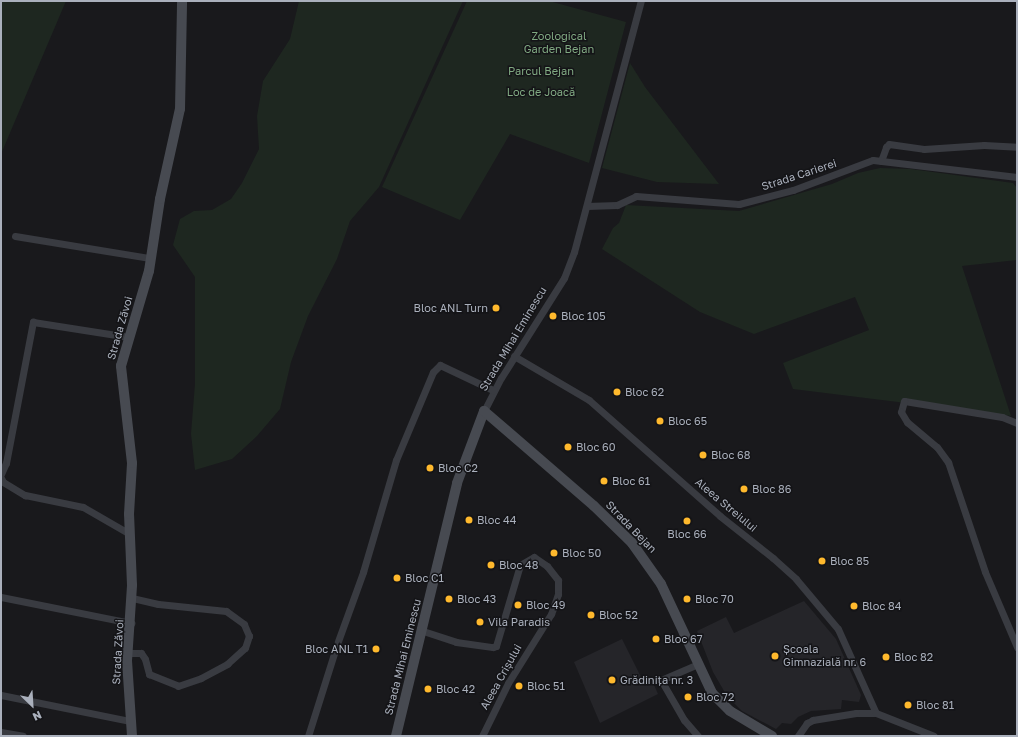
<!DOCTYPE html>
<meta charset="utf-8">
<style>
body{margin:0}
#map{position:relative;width:1018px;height:737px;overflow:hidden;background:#19191c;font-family:"Golos Text",sans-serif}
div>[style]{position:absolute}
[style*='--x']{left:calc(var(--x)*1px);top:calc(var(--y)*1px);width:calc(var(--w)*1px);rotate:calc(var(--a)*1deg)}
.built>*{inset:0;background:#252529}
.green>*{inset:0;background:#1e2720}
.street>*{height:7px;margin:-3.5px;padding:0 3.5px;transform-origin:3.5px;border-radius:3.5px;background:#393b41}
.secondary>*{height:10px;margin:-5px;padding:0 5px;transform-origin:5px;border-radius:5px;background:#474a51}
.dots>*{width:11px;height:11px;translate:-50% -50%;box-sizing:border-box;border:2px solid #141417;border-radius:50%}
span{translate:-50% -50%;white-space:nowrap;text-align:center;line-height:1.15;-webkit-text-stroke:3px #141417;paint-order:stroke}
.park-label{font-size:11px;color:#80a982}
.street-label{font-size:11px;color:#aab0bc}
.poi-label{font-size:11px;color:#aab0bc}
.right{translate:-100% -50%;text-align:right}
.left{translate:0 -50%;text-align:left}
.frame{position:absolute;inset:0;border:2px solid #aab0bc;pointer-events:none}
.north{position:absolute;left:12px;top:685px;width:40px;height:40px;-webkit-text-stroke:3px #141417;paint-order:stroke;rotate:155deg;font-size:11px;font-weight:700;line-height:16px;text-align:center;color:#aab0bc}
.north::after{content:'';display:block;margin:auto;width:14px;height:18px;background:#aab0bc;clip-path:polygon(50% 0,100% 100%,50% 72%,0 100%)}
</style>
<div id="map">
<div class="built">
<div style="clip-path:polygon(804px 601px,836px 639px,861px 695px,859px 702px,842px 700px,841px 709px,811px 711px,798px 717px,791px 724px,782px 723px,776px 729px,742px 711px,727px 696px,713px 672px,697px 631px,726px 617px,734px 633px)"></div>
<div style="clip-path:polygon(622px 639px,643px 681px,651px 678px,658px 694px,600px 723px,574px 662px)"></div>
</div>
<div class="green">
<div style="clip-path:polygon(1px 1px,66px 1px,1px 154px)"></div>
<div style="clip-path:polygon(299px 1px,463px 1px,379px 187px,350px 221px,337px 259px,308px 316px,291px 362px,280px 409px,257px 436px,232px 459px,195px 470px,191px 434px,195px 384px,195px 277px,173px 245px,180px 219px,194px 211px,212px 210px,231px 199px,242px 183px,259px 149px,257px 116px,263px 81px,290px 39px)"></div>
<div style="clip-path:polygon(467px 1px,549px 1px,626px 22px,589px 163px,510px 134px,460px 220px,382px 187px)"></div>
<div style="clip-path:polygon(630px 63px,645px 87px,719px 184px,657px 182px,602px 168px)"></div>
<div style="clip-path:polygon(880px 168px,911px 169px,1013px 183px,1017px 188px,1017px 260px,962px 266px,1011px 416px,793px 389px,783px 363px,869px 330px,855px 297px,754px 334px,700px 312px,602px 249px,613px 228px,619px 223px,626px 205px,739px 211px,832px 184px,858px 173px)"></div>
</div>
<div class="street">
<div style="--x:881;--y:161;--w:15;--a:-70"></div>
<div style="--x:886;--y:147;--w:4;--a:-45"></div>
<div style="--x:889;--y:144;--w:35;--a:8"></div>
<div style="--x:924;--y:149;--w:60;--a:-3.8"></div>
<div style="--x:984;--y:145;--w:33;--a:3"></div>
<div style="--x:587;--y:206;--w:30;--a:-2"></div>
<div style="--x:617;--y:205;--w:21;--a:-25"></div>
<div style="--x:636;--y:196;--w:103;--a:4.4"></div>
<div style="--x:739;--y:204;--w:56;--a:-14.5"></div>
<div style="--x:793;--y:190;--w:85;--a:-20.6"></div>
<div style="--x:873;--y:160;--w:145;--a:6.7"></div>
<div style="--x:15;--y:236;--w:137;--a:9.3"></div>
<div style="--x:514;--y:356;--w:87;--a:30.4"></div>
<div style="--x:589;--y:400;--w:175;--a:41.5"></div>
<div style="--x:720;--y:516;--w:68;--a:38.4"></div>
<div style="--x:773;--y:558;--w:31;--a:42"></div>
<div style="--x:796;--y:579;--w:65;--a:50"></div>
<div style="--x:838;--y:629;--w:92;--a:65.7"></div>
<div style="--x:876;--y:713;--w:20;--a:180"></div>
<div style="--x:856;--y:713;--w:44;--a:170.8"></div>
<div style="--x:813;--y:720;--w:7;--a:153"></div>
<div style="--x:807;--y:723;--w:16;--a:125"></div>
<div style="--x:484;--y:411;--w:37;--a:-63"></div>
<div style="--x:501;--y:378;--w:118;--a:-57.8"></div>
<div style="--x:564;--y:278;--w:28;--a:-69"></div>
<div style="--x:574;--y:252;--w:260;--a:-75.1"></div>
<div style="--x:1017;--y:423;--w:16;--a:-158"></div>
<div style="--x:1002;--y:417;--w:99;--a:-170.7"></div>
<div style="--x:904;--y:401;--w:11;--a:105"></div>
<div style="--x:901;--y:412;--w:12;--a:59"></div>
<div style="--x:907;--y:422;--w:39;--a:40"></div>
<div style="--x:937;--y:447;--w:19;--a:54"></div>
<div style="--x:948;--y:462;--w:116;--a:71.4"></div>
<div style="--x:985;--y:572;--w:82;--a:66.9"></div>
<div style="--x:1;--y:474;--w:12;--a:-66"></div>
<div style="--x:6;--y:463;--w:144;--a:-79.2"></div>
<div style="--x:33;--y:322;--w:97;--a:8.9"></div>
<div style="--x:1;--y:478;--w:4;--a:63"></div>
<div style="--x:3;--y:482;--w:26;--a:31"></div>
<div style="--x:25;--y:495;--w:59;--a:11.7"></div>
<div style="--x:83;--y:507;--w:54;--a:29.9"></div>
<div style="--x:1;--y:597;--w:133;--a:11.3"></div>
<div style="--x:423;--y:631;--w:35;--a:18"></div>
<div style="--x:456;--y:642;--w:37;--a:8"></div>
<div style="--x:493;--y:647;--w:3;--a:-18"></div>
<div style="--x:496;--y:646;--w:84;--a:-73.5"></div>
<div style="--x:520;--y:565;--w:16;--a:-30"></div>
<div style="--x:534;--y:557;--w:16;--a:35"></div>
<div style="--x:547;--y:566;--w:18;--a:52"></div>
<div style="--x:558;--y:580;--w:14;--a:90"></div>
<div style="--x:558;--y:594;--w:21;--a:109"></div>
<div style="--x:551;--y:614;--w:81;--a:121.9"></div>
<div style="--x:508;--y:683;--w:59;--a:116.1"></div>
<div style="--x:128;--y:653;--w:13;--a:0"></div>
<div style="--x:141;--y:653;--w:7;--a:56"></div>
<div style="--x:145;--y:659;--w:16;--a:75"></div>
<div style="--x:149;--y:674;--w:31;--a:22"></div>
<div style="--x:178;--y:686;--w:24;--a:-19"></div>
<div style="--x:201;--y:678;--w:30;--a:-28"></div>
<div style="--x:227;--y:664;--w:24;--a:-42"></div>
<div style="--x:245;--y:648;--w:13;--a:-72"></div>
<div style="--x:249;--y:636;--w:13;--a:-113"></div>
<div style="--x:244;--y:624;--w:22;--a:-144"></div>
<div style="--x:226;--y:611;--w:68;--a:-174.1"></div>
<div style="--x:158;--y:604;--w:27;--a:-167"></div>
<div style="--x:1;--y:695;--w:132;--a:11.4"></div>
<div style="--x:876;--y:713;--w:62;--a:21.6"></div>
<div style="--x:1;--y:732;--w:22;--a:10"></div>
<div style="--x:308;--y:736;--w:96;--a:-72.5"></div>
<div style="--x:337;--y:644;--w:77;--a:-70.1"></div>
<div style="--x:363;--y:572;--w:117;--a:-73.6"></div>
<div style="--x:396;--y:460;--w:95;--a:-67.2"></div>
<div style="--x:433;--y:372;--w:10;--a:-45"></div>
<div style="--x:440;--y:365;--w:59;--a:25.3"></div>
<div style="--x:698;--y:736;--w:21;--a:-131"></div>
<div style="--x:684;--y:720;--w:46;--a:-119.9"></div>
<div style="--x:661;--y:680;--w:40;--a:-23.4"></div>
</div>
<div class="secondary">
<div style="--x:132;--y:736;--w:75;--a:-93.8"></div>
<div style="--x:127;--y:661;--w:76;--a:-86.2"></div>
<div style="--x:132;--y:585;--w:71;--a:-92.4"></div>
<div style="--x:129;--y:514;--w:51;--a:-86.6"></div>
<div style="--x:132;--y:463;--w:98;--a:-96.5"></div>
<div style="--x:121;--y:366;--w:99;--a:-73.6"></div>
<div style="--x:149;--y:271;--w:73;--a:-81.3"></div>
<div style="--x:160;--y:199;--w:92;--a:-77.5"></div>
<div style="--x:180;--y:109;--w:108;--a:-88.9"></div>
<div style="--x:396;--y:736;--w:260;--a:-76.4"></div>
<div style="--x:457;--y:483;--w:77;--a:-69.4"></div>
<div style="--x:484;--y:411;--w:145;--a:40.8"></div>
<div style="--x:594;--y:506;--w:53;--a:44.2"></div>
<div style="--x:632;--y:543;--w:50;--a:54.7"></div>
<div style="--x:661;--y:584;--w:120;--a:64.9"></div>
<div style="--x:712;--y:693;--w:25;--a:45"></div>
<div style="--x:730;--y:711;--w:49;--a:30.8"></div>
</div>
<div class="dots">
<div style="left:496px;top:308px;background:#ffb92d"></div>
<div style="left:553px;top:316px;background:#ffb92d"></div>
<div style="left:617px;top:392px;background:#ffb92d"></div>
<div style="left:660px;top:421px;background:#ffb92d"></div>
<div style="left:568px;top:447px;background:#ffb92d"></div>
<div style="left:703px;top:455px;background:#ffb92d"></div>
<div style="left:430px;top:468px;background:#ffb92d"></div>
<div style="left:604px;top:481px;background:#ffb92d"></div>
<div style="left:744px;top:489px;background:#ffb92d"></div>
<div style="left:469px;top:520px;background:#ffb92d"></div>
<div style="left:687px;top:521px;background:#ffb92d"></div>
<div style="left:554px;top:553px;background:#ffb92d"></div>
<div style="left:822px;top:561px;background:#ffb92d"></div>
<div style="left:491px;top:565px;background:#ffb92d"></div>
<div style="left:397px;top:578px;background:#ffb92d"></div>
<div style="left:449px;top:599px;background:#ffb92d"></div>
<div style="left:687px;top:599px;background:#ffb92d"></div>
<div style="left:518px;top:605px;background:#ffb92d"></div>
<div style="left:854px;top:606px;background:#ffb92d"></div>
<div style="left:591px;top:615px;background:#ffb92d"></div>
<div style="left:480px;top:622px;background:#ffb92d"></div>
<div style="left:656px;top:639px;background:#ffb92d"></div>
<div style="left:376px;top:649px;background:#ffb92d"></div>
<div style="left:775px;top:656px;background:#ffb92d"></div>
<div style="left:886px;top:657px;background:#ffb92d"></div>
<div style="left:612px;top:680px;background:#ffb92d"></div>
<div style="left:519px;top:686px;background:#ffb92d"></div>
<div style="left:428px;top:689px;background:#ffb92d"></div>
<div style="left:688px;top:697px;background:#ffb92d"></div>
<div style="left:908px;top:705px;background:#ffb92d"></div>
</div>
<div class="park-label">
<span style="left:559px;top:43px">Zoological<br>Garden Bejan</span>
<span style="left:541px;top:71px">Parcul Bejan</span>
<span style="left:541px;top:92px">Loc de Joacă</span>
</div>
<div class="street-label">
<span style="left:799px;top:175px;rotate:-18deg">Strada Carierei</span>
<span style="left:120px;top:328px;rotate:-74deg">Strada Zăvoi</span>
<span style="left:513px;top:339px;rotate:-59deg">Strada Mihai Eminescu</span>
<span style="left:726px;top:505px;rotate:40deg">Aleea Streiului</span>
<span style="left:631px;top:527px;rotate:46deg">Strada Bejan</span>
<span style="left:118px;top:652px;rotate:-87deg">Strada Zăvoi</span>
<span style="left:403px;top:657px;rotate:-76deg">Strada Mihai Eminescu</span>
<span style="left:501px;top:677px;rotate:-61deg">Aleea Crișului</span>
</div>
<div class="poi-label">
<span class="right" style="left:488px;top:308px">Bloc ANL Turn</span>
<span class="left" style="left:561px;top:316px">Bloc 105</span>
<span class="left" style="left:625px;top:392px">Bloc 62</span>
<span class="left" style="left:668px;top:421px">Bloc 65</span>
<span class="left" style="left:576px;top:447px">Bloc 60</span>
<span class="left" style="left:711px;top:455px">Bloc 68</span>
<span class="left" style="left:438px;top:468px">Bloc C2</span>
<span class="left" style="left:612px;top:481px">Bloc 61</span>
<span class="left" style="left:752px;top:489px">Bloc 86</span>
<span class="left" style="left:477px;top:520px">Bloc 44</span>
<span style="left:687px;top:534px">Bloc 66</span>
<span class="left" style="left:562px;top:553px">Bloc 50</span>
<span class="left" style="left:830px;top:561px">Bloc 85</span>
<span class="left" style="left:499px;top:565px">Bloc 48</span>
<span class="left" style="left:405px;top:578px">Bloc C1</span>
<span class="left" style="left:457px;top:599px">Bloc 43</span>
<span class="left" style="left:695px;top:599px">Bloc 70</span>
<span class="left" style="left:526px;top:605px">Bloc 49</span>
<span class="left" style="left:862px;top:606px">Bloc 84</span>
<span class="left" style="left:599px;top:615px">Bloc 52</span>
<span class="left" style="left:488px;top:622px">Vila Paradis</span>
<span class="left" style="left:664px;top:639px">Bloc 67</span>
<span class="right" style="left:368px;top:649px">Bloc ANL T1</span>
<span class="left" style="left:783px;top:656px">Școala<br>Gimnazială nr. 6</span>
<span class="left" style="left:894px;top:657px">Bloc 82</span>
<span class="left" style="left:620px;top:680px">Grădinița nr. 3</span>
<span class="left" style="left:527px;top:686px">Bloc 51</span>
<span class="left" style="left:436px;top:689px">Bloc 42</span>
<span class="left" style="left:696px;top:697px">Bloc 72</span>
<span class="left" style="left:916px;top:705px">Bloc 81</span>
</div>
<div class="frame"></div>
<div class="north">N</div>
</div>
